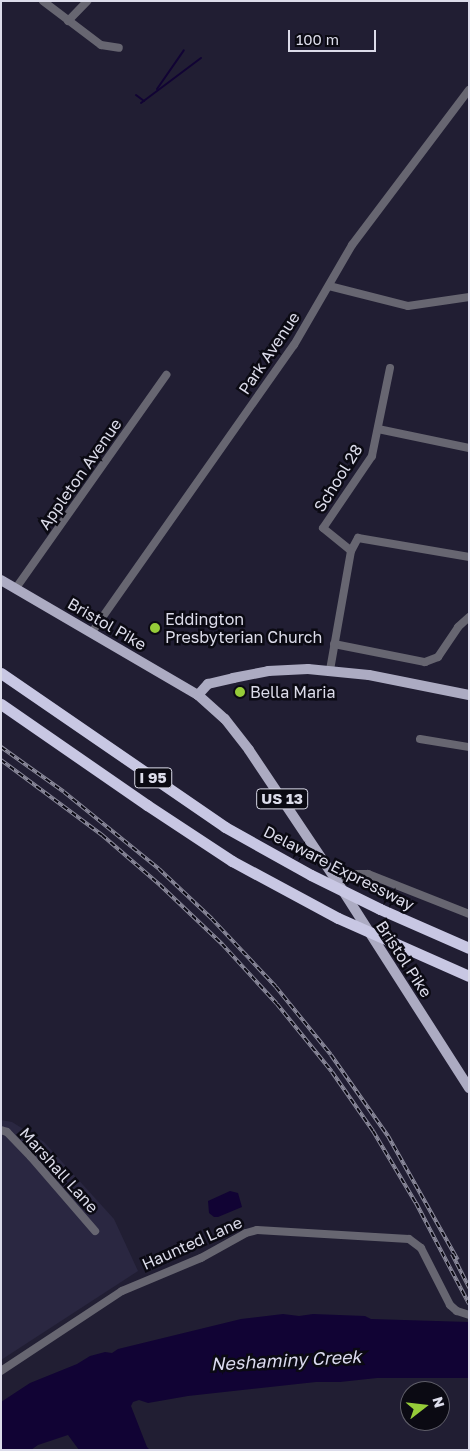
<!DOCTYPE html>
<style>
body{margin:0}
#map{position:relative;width:470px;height:1451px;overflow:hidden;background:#211e33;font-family:"Golos Text",sans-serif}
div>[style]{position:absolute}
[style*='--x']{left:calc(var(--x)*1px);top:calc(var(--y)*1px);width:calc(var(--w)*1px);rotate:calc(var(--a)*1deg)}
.built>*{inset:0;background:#2a2741}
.water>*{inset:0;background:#110334}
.stream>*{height:2px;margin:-1px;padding:0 1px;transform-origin:1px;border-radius:1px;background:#110334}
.minor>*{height:8px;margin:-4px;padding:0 4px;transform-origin:4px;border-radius:4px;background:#676671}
.major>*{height:10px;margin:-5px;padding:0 5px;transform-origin:5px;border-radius:5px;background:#acabc2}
.highway>*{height:11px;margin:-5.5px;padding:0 5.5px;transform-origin:5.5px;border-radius:5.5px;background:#c8c7e3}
.rail>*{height:4px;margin-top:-2px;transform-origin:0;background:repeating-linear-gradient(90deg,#0b0a13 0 5.5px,#8b8a9b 0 11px);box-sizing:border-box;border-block:1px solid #8b8a9b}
.dots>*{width:14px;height:14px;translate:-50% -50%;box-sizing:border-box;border:2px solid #0b0a13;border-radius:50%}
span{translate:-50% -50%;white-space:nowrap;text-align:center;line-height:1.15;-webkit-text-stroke:5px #0b0a13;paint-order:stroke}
.shield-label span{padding:1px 4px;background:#0b0a13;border:1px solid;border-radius:4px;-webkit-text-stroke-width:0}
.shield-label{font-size:15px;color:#dcdcea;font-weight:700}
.street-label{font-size:16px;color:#dcdcea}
.poi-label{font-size:16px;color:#dcdcea}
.left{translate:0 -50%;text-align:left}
.water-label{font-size:18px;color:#dbdaef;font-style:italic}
.frame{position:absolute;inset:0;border:2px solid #dcdcea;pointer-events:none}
.north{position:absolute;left:400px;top:1381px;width:50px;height:50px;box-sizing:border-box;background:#0b0a13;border:1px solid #5f5e69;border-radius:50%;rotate:74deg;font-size:14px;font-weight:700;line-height:20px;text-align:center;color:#dcdcea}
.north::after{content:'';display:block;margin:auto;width:18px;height:22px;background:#96cc39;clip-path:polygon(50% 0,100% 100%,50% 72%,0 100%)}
.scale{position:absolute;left:288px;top:30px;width:88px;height:22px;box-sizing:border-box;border:2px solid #dcdcea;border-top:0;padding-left:6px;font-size:15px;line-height:18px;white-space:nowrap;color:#dcdcea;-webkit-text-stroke:4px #0b0a13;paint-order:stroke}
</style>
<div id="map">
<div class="built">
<div style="clip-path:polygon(1px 1120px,12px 1122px,44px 1142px,114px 1219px,138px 1271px,1px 1360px)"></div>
</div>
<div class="water">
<div style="clip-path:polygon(230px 1191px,238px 1193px,242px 1207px,218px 1217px,214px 1217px,209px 1213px,208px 1201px)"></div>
<div style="clip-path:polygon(283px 1314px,299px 1316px,313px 1314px,365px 1316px,371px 1319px,469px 1322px,469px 1378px,377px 1378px,340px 1382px,316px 1382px,188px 1396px,148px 1403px,139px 1400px,133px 1402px,131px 1406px,147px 1447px,150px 1450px,79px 1450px,68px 1435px,38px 1445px,31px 1450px,1px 1450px,1px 1402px,30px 1383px,77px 1364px,90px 1356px,105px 1352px,112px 1353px,118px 1349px,241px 1319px)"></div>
</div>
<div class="stream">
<div style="--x:157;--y:89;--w:47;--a:-55.3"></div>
<div style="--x:136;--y:95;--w:10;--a:37"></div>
<div style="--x:141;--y:103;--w:75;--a:-36.9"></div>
</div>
<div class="minor">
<div style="--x:43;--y:1;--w:73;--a:37.2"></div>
<div style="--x:101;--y:45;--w:18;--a:9"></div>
<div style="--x:68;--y:21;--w:28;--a:-46"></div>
<div style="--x:329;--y:286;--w:81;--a:14.2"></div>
<div style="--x:408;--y:306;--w:62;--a:-8.4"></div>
<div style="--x:390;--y:368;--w:90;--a:101.6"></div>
<div style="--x:372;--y:456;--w:87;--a:124.2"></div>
<div style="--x:323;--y:528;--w:36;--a:39"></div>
<div style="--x:351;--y:551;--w:15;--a:-62"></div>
<div style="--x:358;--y:538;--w:113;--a:9.7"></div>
<div style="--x:378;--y:429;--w:93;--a:11.8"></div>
<div style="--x:16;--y:588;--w:261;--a:-54.8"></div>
<div style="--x:92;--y:632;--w:351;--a:-54.9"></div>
<div style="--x:294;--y:345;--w:116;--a:-59.9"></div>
<div style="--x:352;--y:245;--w:194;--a:-53"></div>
<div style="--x:334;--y:644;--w:93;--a:11.2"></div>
<div style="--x:425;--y:662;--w:14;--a:-21"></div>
<div style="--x:438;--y:657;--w:36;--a:-56"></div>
<div style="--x:458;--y:627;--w:15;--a:-42"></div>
<div style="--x:330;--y:670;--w:121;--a:-80"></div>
<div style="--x:420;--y:739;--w:50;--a:9.3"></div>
<div style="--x:336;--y:880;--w:19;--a:-18"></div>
<div style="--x:354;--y:874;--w:14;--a:0"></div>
<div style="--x:368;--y:874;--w:109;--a:21.6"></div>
<div style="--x:1;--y:1130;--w:6;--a:18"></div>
<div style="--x:7;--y:1132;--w:35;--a:46"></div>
<div style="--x:31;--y:1157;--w:98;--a:49.1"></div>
<div style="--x:1;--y:1371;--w:145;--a:-33.5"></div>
<div style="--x:122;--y:1291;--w:86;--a:-22.7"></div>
<div style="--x:201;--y:1258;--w:51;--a:-29.1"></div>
<div style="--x:246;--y:1233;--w:11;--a:-15"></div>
<div style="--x:257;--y:1230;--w:152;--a:3.4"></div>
<div style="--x:409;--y:1239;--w:15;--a:37"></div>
<div style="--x:421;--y:1248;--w:64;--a:63"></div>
<div style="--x:450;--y:1305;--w:9;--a:41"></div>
<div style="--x:457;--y:1311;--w:13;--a:18"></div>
</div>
<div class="major">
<div style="--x:1;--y:580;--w:228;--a:30.3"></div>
<div style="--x:198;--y:695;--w:36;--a:42"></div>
<div style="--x:225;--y:719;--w:39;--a:52"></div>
<div style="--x:249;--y:750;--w:156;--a:56.2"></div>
<div style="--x:336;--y:880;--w:247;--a:57.4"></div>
<div style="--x:198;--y:695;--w:15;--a:-48"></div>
<div style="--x:208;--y:684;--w:26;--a:-13"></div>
<div style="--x:233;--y:678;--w:36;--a:-11"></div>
<div style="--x:268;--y:671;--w:40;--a:-2.9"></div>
<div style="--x:308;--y:669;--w:61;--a:5.6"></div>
<div style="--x:369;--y:675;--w:102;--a:11.3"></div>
</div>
<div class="highway">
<div style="--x:1;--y:673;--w:272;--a:34.5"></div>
<div style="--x:225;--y:827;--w:98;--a:29.2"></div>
<div style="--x:311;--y:875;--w:77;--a:26.2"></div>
<div style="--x:380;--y:909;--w:97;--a:23.7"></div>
<div style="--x:1;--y:704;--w:178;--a:34.7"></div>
<div style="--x:147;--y:805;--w:102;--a:33.4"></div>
<div style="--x:232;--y:861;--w:120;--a:28.3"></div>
<div style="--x:338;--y:918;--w:143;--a:23.9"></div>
</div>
<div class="rail">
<div style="--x:1;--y:747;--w:77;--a:35.5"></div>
<div style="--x:64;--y:792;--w:122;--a:39"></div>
<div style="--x:159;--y:869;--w:73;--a:43.3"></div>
<div style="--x:212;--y:919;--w:93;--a:46.7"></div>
<div style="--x:276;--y:987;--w:87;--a:51"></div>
<div style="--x:331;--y:1055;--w:99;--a:54.9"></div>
<div style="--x:388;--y:1136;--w:142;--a:60.6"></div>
<div style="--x:1;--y:760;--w:126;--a:36.6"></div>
<div style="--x:102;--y:835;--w:77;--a:40.8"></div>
<div style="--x:160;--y:885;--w:86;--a:43.6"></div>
<div style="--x:222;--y:944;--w:81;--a:47.5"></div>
<div style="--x:277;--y:1004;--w:87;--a:51"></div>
<div style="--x:332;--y:1072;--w:72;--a:55.2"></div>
<div style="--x:373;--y:1131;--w:84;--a:59.2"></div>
<div style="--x:416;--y:1203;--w:114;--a:62.3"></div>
<div style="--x:452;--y:1254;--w:38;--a:63"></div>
</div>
<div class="dots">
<div style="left:155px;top:628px;background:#96cc39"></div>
<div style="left:240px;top:692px;background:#96cc39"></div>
</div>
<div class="shield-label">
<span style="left:153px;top:778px">I 95</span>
<span style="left:282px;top:799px">US 13</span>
</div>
<div class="street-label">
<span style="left:269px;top:353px;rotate:-56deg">Park Avenue</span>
<span style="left:80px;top:474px;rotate:-55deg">Appleton Avenue</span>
<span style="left:338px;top:478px;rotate:-58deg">School 28</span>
<span style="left:107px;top:624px;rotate:30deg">Bristol Pike</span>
<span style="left:339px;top:868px;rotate:27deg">Delaware Expressway</span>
<span style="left:404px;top:959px;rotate:57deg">Bristol Pike</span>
<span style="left:59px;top:1170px;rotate:48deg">Marshall Lane</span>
<span style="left:192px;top:1243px;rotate:-24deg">Haunted Lane</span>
</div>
<div class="poi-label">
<span class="left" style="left:165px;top:628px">Eddington<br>Presbyterian Church</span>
<span class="left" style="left:250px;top:692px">Bella Maria</span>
</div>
<div class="water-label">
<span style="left:286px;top:1360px;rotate:-3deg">Neshaminy Creek</span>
</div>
<div class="frame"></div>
<div class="north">N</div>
<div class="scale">100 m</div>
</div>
